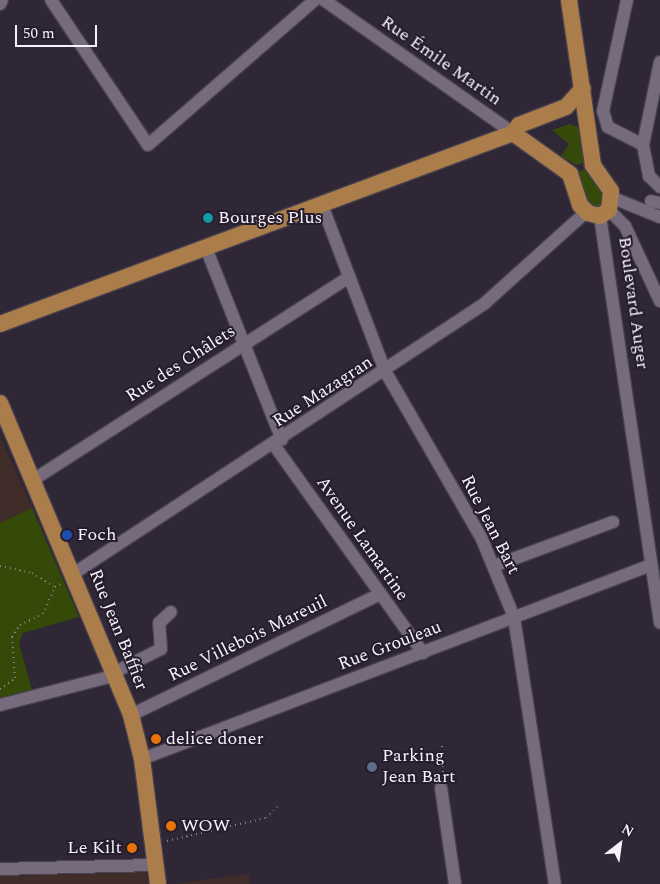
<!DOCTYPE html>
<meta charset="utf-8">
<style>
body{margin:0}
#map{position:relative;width:660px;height:884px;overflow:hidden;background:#2f2636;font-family:Spectral,serif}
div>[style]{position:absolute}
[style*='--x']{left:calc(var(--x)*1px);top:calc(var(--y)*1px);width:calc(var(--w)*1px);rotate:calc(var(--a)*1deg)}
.education>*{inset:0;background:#402c29}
.green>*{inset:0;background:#354a08}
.path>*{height:2px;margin-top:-1px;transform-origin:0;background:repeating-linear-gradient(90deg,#8b8391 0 1px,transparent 0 5px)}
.roads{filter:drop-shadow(1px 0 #48414e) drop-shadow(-1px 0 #48414e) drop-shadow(0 1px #48414e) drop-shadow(0 -1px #48414e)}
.minor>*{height:12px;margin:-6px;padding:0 6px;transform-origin:6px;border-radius:6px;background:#756b7d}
.major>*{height:16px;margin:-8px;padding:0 8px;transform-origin:8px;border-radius:8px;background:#ab7d4a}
.dots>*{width:14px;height:14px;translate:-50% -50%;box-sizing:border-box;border:2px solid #251c2c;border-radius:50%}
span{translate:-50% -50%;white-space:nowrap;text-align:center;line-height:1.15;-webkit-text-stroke:4px #251c2c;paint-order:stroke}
.street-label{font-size:18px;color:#f7f1fc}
.poi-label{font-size:18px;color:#f7f1fc}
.left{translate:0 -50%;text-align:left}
.right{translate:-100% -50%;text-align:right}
.north{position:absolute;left:595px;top:819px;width:50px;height:50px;-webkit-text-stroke:4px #251c2c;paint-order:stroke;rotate:30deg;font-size:14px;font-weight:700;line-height:20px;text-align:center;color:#f7f1fc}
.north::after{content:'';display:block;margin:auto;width:18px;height:22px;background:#f7f1fc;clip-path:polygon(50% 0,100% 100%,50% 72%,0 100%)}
.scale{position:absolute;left:15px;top:25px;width:82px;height:22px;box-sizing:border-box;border:2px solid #f7f1fc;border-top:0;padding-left:6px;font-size:15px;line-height:18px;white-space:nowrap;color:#f7f1fc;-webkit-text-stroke:4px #251c2c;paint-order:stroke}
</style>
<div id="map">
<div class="education">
<div style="clip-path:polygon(0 436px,32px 508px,0 523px)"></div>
<div style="clip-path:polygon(146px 872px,148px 884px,0 884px,0 876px)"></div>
<div style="clip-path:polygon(249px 874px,250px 884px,175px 884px,245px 874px)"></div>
</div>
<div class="green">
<div style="clip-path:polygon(570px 124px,581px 128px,587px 162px,576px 165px,561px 156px,569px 144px,552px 130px)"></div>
<div style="clip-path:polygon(589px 167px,605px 190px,601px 210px,586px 206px,578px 172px)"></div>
<div style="clip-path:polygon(32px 508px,79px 617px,23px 633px,19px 643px,32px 690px,0 698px,0 523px)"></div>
</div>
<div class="path">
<div style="--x:0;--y:566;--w:33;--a:12"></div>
<div style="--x:32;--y:573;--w:27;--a:31"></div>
<div style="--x:0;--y:689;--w:19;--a:-36"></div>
<div style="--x:15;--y:678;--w:41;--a:-94.2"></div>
<div style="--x:12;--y:637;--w:14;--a:-56"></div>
<div style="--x:20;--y:625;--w:25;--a:-26"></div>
<div style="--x:43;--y:614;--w:30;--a:-66"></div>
<div style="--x:55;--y:587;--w:7;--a:-27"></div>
<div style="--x:442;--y:746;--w:32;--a:88"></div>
<div style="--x:167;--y:841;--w:102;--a:-13.1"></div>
<div style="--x:266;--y:818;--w:16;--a:-45"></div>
</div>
<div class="roads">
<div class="minor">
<div style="--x:51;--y:0;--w:174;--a:56.2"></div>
<div style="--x:148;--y:145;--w:221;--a:-41"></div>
<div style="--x:324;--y:0;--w:231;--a:35.1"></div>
<div style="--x:627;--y:0;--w:114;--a:102.2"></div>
<div style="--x:603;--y:111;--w:17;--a:73"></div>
<div style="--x:608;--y:127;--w:39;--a:27"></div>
<div style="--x:0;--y:4;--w:4;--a:-63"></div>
<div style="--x:660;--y:62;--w:85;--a:101.6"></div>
<div style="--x:643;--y:145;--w:32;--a:79"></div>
<div style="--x:649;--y:176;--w:16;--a:45"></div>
<div style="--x:613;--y:198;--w:51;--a:22"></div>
<div style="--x:651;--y:201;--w:9;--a:13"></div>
<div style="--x:322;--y:205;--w:178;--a:69.2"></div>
<div style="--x:385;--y:371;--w:192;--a:60"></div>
<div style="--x:481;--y:537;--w:87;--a:67.6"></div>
<div style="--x:514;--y:617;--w:270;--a:81.3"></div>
<div style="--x:609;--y:210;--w:23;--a:45"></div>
<div style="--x:625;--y:226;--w:83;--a:65"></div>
<div style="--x:600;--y:216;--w:411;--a:81.6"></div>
<div style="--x:206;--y:248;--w:206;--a:68.4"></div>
<div style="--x:274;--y:445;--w:256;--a:54.4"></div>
<div style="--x:33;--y:480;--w:376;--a:-32.7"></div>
<div style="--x:494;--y:566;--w:127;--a:-20.3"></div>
<div style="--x:73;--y:574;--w:493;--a:-33.3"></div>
<div style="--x:485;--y:303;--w:136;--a:-42"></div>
<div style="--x:115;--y:672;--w:51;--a:-26.6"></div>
<div style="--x:161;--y:649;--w:26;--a:-94"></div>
<div style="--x:159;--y:623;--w:16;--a:-43"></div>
<div style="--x:0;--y:705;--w:121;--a:-14.4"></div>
<div style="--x:131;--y:715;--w:277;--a:-25.9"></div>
<div style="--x:142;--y:759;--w:545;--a:-20.86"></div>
<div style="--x:441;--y:788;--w:97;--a:81.7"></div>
<div style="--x:0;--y:869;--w:155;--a:-1.5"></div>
</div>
<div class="major">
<div style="--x:513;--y:133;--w:70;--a:35.7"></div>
<div style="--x:570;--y:174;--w:33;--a:72"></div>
<div style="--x:580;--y:205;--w:11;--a:45"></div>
<div style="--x:588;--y:213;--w:12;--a:14"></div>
<div style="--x:600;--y:216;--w:11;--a:-34"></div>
<div style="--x:609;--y:210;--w:19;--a:-84"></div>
<div style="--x:611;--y:191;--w:32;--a:-125"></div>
<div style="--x:593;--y:165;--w:167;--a:-98.3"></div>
<div style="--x:0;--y:324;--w:547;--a:-20.42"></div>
<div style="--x:513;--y:133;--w:10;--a:-53"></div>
<div style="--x:519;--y:125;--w:50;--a:-21"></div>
<div style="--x:566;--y:107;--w:25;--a:-48"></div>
<div style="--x:0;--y:403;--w:338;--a:67.2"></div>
<div style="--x:131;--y:715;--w:45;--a:76"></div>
<div style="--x:142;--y:759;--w:126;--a:82.7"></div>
</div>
</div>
<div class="dots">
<div style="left:208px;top:218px;background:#0f9aa8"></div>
<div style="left:67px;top:535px;background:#1a4fb4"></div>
<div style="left:156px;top:739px;background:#e8710a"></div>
<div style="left:372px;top:767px;background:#5c6f8a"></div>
<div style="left:171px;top:826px;background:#e8710a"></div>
<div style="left:132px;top:848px;background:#e8710a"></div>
</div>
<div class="street-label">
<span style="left:441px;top:61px;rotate:35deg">Rue Émile Martin</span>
<span style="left:633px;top:303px;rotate:82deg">Boulevard Auger</span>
<span style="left:181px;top:364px;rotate:-33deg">Rue des Châlets</span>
<span style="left:323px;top:392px;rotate:-33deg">Rue Mazagran</span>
<span style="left:490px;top:525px;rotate:63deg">Rue Jean Bart</span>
<span style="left:362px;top:539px;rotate:55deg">Avenue Lamartine</span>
<span style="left:118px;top:630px;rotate:68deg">Rue Jean Baffier</span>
<span style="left:248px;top:639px;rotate:-26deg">Rue Villebois Mareuil</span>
<span style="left:390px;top:646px;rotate:-21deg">Rue Grouleau</span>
</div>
<div class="poi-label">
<span class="left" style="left:218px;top:218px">Bourges Plus</span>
<span class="left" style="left:77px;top:535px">Foch</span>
<span class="left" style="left:166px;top:739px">delice doner</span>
<span class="left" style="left:382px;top:767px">Parking<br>Jean Bart</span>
<span class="left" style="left:181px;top:826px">WOW</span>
<span class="right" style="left:122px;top:848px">Le Kilt</span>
</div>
<div class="north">N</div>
<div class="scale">50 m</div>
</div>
